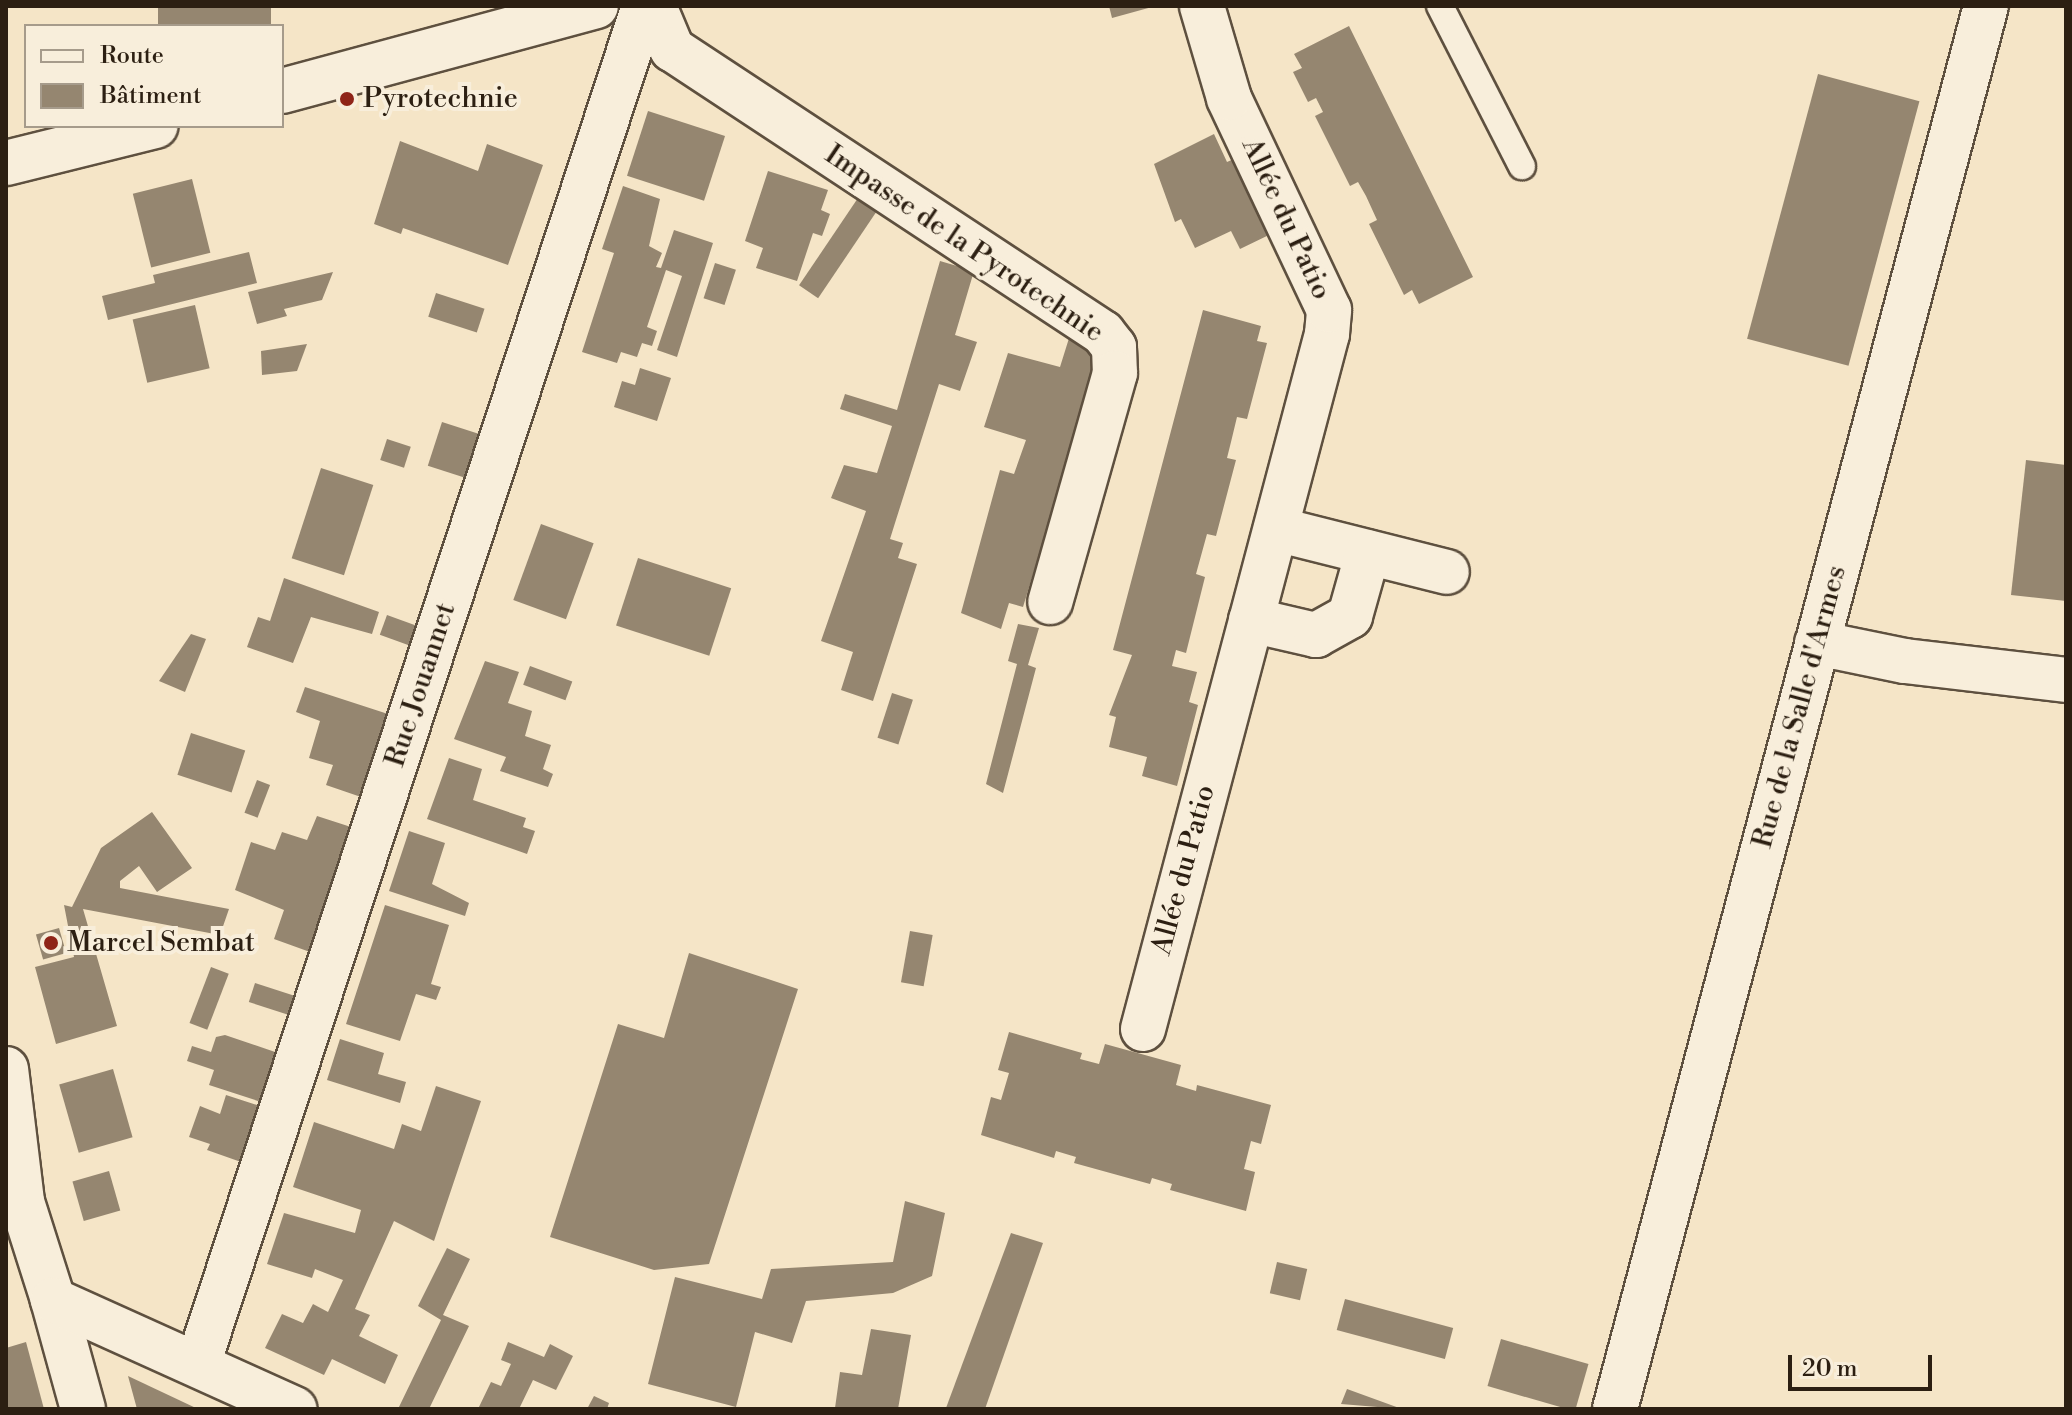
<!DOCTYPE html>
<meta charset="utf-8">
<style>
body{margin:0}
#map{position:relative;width:2072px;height:1415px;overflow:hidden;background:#f5e5c7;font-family:"Libre Bodoni",serif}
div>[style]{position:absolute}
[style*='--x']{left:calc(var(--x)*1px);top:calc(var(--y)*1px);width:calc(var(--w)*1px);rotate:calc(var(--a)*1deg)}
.building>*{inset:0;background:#958670;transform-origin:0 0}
.roads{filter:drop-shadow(2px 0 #5e503f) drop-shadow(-2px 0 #5e503f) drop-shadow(0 2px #5e503f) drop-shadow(0 -2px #5e503f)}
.lane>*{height:26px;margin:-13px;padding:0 13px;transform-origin:13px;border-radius:13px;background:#f8eedb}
.street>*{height:44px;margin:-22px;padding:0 22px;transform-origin:22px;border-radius:22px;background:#f8eedb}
.secondary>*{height:44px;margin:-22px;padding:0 22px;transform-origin:22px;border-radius:22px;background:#f8eedb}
.dots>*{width:22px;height:22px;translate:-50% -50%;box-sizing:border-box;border:4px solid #f8eedb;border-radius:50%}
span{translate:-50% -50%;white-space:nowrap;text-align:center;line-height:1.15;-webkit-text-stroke:8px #f8eedb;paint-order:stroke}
.poi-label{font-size:28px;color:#2c1f12}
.left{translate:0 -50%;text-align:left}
.street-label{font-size:28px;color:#2c1f12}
.frame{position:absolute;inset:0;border:8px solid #2c1f12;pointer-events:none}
.legend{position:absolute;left:24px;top:24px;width:260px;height:104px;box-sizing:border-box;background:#f8eedb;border:2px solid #a69b8b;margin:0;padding:10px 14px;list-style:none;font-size:24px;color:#2c1f12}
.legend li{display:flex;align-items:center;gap:16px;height:40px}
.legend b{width:40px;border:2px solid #a69b8b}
.scale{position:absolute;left:1788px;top:1355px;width:144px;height:36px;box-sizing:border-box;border:4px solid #2c1f12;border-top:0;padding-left:10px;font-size:24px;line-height:28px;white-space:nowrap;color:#2c1f12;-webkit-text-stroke:6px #f8eedb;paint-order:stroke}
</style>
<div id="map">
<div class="building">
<div style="left:158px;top:6px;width:113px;height:21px"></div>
<div style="clip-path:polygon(1109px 6px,1152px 6px,1152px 7px,1112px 18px)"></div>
<div style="clip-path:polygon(1349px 26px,1473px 277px,1419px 304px,1412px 290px,1404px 295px,1369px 224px,1377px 220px,1366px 196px,1358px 182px,1350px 186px,1315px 116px,1323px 112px,1316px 98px,1308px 102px,1293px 72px,1302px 68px,1294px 54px)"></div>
<div style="left:1818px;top:74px;width:105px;height:274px;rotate:15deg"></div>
<div style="left:648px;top:111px;width:81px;height:68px;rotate:18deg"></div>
<div style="clip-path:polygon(1214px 134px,1227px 162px,1236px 158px,1273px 233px,1240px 249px,1231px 231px,1195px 248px,1181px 219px,1175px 222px,1154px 164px)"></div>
<div style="clip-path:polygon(400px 141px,478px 171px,487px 144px,543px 165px,508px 265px,403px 228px,401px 234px,374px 224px)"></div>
<div style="clip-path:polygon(768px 171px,828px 190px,821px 210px,830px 214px,822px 236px,813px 233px,797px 281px,756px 268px,763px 248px,745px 241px)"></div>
<div style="left:192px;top:179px;width:76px;height:61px;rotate:76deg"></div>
<div style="clip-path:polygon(623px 186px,660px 199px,649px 246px,662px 253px,656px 267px,661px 268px,674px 230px,713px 243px,677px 357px,657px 350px,682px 276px,666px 270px,647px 327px,657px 331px,652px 346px,642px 343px,637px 357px,621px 352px,617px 363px,582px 352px,614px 253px,602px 249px)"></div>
<div style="left:860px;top:195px;width:23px;height:109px;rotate:34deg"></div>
<div style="clip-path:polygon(249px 252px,257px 283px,108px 320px,102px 296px,155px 283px,153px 275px)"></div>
<div style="clip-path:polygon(940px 261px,974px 271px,955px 335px,977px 342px,960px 391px,939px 384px,895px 523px,890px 539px,903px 543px,898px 558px,917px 564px,873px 701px,841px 690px,853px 652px,821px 641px,866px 511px,831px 498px,844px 465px,877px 473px,892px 426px,840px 409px,845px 394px,897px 410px)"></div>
<div style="left:715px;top:263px;width:22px;height:37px;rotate:18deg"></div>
<div style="clip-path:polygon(333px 272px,322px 300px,284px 309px,287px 316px,257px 324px,248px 292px)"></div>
<div style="left:436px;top:293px;width:51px;height:25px;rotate:18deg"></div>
<div style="left:195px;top:305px;width:65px;height:64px;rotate:77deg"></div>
<div style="clip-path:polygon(1203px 310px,1261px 326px,1257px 341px,1267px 343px,1247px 419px,1237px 417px,1231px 442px,1227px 458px,1236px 460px,1216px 536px,1207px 534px,1196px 574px,1205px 577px,1186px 653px,1176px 650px,1172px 666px,1197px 672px,1189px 702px,1198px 705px,1177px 786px,1142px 776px,1147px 757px,1109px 747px,1116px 717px,1109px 715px,1132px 655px,1113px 650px)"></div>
<div style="clip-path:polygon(1070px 335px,1100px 355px,1023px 607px,1009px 603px,1001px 629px,961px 613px,1000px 470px,1014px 474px,1026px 440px,984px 427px,1008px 353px,1060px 367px)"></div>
<div style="clip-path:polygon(307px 344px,297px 371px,262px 375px,261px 351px)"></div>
<div style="clip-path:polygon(640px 368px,671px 378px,657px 421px,614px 407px,622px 381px,635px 385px)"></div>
<div style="left:442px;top:422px;width:40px;height:46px;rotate:18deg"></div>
<div style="left:387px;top:439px;width:25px;height:22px;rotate:18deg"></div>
<div style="clip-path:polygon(2026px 460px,2066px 465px,2066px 601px,2011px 595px)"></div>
<div style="left:321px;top:468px;width:55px;height:95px;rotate:18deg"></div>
<div style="left:541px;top:524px;width:56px;height:81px;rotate:20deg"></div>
<div style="left:638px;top:558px;width:98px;height:71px;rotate:18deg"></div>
<div style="clip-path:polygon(284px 578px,379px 612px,372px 634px,311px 617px,293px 663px,247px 647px,258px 617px,270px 621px)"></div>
<div style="left:387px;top:615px;width:33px;height:21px;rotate:20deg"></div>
<div style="clip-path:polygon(1018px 624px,1039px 628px,1028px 665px,1036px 668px,1003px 793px,986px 784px,1017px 664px,1008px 661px)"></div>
<div style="clip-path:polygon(191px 634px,206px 639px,185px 692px,159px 681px)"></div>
<div style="clip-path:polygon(485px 661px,519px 672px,508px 703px,532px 711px,525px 736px,551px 745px,543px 769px,553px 774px,548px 787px,500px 771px,506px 757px,454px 739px)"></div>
<div style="left:530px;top:666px;width:45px;height:20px;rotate:20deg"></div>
<div style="clip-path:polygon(305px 687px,388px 714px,361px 797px,326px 785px,333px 765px,309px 758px,320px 721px,296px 712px)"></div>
<div style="left:892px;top:693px;width:22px;height:47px;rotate:18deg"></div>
<div style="left:191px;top:733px;width:57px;height:44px;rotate:18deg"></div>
<div style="clip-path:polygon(449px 758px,482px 769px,473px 800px,526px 818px,523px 827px,535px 831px,527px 854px,427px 819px)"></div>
<div style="left:257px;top:780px;width:14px;height:35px;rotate:21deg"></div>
<div style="clip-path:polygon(152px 812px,192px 868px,157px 892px,139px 866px,120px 881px,120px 888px,229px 909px,220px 935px,83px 909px,117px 1026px,56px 1044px,35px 967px,74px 957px,64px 905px,72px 907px,101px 848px)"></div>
<div style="clip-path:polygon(317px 816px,351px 827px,310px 952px,274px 939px,284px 910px,235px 890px,251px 842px,275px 850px,282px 832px,307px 840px)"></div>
<div style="clip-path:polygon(409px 831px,445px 843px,432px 884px,469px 903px,465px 916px,389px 891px)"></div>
<div style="clip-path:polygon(385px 905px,449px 925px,431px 984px,441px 987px,436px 1000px,416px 994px,400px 1041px,346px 1024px)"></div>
<div style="left:59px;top:928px;width:26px;height:24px;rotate:74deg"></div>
<div style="left:910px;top:931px;width:23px;height:52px;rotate:10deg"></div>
<div style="clip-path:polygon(689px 953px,798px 989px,709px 1264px,654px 1270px,550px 1237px,618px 1024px,664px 1038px)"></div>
<div style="left:211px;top:967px;width:19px;height:60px;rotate:21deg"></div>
<div style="left:255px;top:983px;width:43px;height:20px;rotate:18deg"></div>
<div style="clip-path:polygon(1009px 1032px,1082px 1053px,1080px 1059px,1099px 1064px,1105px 1044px,1181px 1065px,1176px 1085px,1196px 1091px,1197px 1085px,1271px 1105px,1261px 1144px,1251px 1141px,1244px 1169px,1255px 1172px,1246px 1211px,1170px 1190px,1172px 1184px,1152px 1178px,1150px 1184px,1074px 1163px,1076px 1157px,1056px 1151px,1054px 1158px,981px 1135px,991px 1097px,1001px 1100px,1009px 1073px,998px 1070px)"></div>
<div style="clip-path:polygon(225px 1035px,278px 1053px,261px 1102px,209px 1085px,214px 1070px,187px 1061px,192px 1046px,211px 1052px,216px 1037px)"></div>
<div style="clip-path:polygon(340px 1039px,384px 1053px,378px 1074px,406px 1082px,400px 1103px,327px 1080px)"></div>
<div style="left:113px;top:1069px;width:71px;height:56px;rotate:74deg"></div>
<div style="clip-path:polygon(436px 1086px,481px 1101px,434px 1241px,394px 1221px,355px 1309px,370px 1315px,359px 1336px,398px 1355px,385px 1384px,332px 1359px,324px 1375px,265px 1348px,282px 1314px,303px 1323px,313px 1304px,328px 1312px,343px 1280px,315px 1269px,312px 1278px,267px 1264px,284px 1213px,355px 1233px,361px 1210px,293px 1187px,314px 1122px,394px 1149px,402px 1124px,421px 1131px)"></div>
<div style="clip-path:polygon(226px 1095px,260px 1106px,241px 1162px,207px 1150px,210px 1144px,189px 1137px,200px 1106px,220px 1114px)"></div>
<div style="left:109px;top:1171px;width:41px;height:38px;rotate:74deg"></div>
<div style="clip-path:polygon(905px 1201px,945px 1213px,932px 1276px,893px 1293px,806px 1301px,792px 1343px,755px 1332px,736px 1407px,648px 1384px,675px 1277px,762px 1299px,771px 1269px,893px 1262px)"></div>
<div style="clip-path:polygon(1011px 1233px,1043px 1243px,985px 1409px,946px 1408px)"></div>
<div style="clip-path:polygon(447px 1248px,470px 1259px,443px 1315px,469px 1326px,429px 1409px,398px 1409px,441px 1320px,418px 1306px)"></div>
<div style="left:1277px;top:1262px;width:31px;height:32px;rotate:13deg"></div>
<div style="left:1345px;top:1299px;width:112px;height:32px;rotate:15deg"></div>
<div style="clip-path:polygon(871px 1329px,911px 1335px,898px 1409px,835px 1408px,840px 1372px,862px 1375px)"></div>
<div style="left:1501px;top:1339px;width:91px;height:49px;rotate:16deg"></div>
<div style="clip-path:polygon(26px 1342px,44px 1409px,6px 1409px,6px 1348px)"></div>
<div style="clip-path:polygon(508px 1342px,544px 1357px,550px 1344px,573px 1356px,556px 1390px,533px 1380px,519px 1409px,478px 1409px,491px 1382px,501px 1386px,511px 1364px,501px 1360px)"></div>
<div style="clip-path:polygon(128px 1376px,198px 1409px,137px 1409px)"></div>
<div style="clip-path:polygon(1347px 1389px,1402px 1409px,1341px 1404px)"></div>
<div style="clip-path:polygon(594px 1396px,609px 1403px,607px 1409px,587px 1409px)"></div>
</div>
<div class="roads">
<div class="lane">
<div style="--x:1440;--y:6;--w:180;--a:62.9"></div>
</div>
<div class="street">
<div style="--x:654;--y:6;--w:47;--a:67.3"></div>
<div style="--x:672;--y:49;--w:516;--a:33.38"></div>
<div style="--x:1103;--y:333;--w:18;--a:52"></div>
<div style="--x:1114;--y:347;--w:26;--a:88"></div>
<div style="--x:1115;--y:373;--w:238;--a:105.8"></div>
<div style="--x:282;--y:91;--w:325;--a:-15.1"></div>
<div style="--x:6;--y:163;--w:154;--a:-13.9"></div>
<div style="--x:1276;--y:529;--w:176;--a:14.1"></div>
<div style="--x:1251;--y:620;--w:67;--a:13"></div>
<div style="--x:1316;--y:635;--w:39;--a:-29"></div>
<div style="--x:1350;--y:616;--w:66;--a:-74.3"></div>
<div style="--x:1817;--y:643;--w:90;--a:11.6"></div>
<div style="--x:1905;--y:661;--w:162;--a:6.7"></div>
<div style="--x:1143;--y:1029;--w:719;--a:-75.17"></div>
<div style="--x:1327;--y:334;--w:24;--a:-85"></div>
<div style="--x:1329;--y:310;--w:234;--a:-115.3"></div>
<div style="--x:1229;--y:98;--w:96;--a:-106.4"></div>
<div style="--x:53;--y:1300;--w:113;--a:74.6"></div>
<div style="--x:198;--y:1364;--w:1429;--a:-71.82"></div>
<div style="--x:1615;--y:1409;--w:1451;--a:-75.19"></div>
</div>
<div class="secondary">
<div style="--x:6;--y:1069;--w:134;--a:83.1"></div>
<div style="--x:22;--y:1202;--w:103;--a:72.4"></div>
<div style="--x:53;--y:1300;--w:265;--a:24.3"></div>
</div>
</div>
<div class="dots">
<div style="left:347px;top:99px;background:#8f2418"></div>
<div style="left:51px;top:943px;background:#8f2418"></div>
</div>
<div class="poi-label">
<span class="left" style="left:363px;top:99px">Pyrotechnie</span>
<span class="left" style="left:67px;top:943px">Marcel Sembat</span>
</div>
<div class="street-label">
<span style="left:1286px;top:219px;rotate:65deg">Allée du Patio</span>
<span style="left:964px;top:244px;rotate:34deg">Impasse de la Pyrotechnie</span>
<span style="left:421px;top:685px;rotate:-72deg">Rue Jouannet</span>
<span style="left:1800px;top:707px;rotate:-75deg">Rue de la Salle d'Armes</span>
<span style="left:1184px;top:870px;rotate:-75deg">Allée du Patio</span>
</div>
<div class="frame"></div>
<ul class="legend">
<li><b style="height:10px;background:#f8eedb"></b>Route</li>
<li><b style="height:22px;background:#958670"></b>Bâtiment</li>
</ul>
<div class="scale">20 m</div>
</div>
